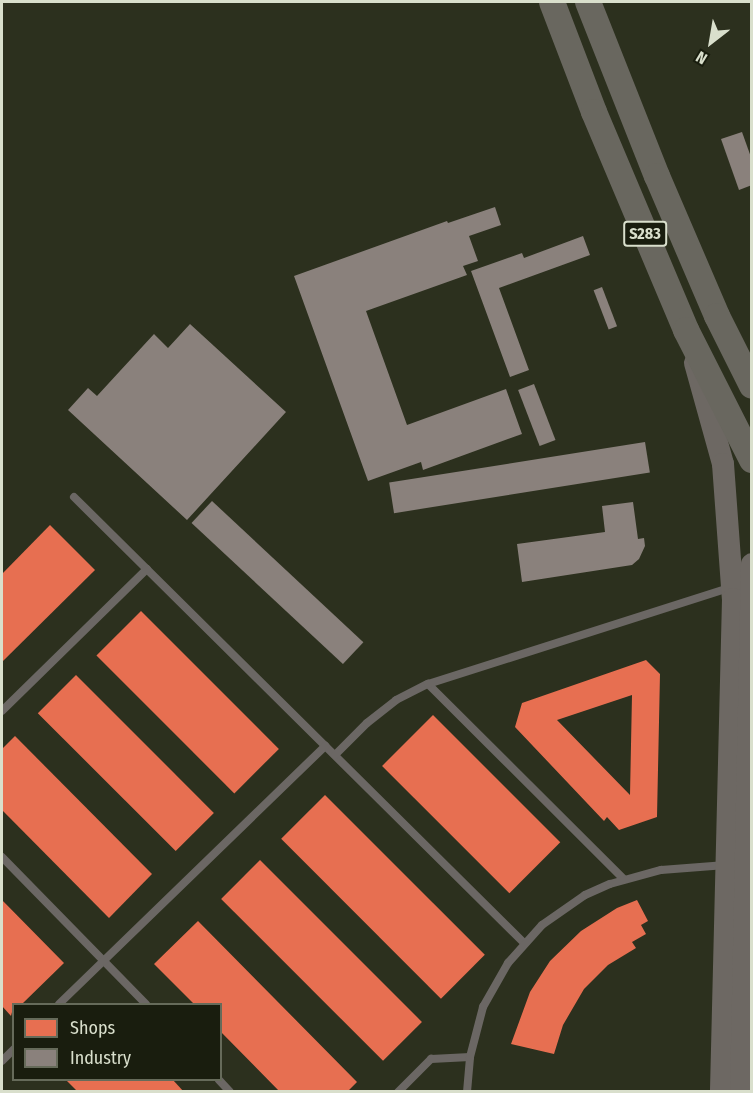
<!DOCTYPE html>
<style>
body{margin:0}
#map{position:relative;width:753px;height:1093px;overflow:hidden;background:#2c301e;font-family:"Fira Sans Condensed",sans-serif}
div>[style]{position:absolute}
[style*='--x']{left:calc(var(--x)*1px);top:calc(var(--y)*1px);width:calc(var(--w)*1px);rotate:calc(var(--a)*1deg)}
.shops>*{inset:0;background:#e76f51;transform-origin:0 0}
.industry>*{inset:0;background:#8a817c;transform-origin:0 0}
.lane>*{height:8px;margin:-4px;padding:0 4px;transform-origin:4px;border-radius:4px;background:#6b6764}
.secondary>*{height:22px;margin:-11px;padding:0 11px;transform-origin:11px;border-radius:11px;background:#6d6863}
.primary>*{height:26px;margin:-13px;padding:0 13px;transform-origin:13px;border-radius:13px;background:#69675f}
span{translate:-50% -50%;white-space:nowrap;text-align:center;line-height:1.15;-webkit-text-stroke:6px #191d0e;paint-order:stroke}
.shield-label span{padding:2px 4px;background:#191d0e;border:2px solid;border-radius:4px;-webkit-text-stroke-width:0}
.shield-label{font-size:16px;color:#d9dfcc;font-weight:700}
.frame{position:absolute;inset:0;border:3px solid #d9dfcc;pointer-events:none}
.legend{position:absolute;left:12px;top:1003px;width:210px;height:78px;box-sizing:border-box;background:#191d0e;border:2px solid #666b5a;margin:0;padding:8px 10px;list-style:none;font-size:18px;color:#d9dfcc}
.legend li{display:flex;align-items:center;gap:12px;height:30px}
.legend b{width:30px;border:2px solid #666b5a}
.north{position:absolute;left:681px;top:12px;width:60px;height:60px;-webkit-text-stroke:4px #191d0e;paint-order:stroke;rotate:211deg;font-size:16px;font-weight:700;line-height:24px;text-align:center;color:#d9dfcc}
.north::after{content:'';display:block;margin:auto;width:21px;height:27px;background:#d9dfcc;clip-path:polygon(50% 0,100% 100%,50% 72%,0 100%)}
</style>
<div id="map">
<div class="shops">
<div style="clip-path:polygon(50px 525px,95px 570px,2px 662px,2px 574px)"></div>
<div style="left:141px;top:611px;width:195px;height:63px;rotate:45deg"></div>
<div style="clip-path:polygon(evenodd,646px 660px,660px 674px,657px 817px,619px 830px,607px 817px,604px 821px,515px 727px,522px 703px,646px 660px,632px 695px,630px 795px,557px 720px,632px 695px)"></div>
<div style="left:76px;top:675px;width:195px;height:54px;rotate:45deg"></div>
<div style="left:433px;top:715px;width:180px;height:72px;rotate:45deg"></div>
<div style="clip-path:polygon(15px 736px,152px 874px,109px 918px,2px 810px,2px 749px)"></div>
<div style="left:325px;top:795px;width:226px;height:62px;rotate:45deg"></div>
<div style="left:260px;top:860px;width:229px;height:55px;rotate:45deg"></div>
<div style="clip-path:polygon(2px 900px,64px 963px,22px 1004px,14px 1004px,11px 1016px,2px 1006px)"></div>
<div style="clip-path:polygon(637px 900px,648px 921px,641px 925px,646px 934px,632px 942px,636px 948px,608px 965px,584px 989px,563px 1025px,554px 1054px,511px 1044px,530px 992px,550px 961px,581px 931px,617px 908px)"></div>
<div style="clip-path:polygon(198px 921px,357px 1082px,347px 1092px,280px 1092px,220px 1031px,220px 1004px,194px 1004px,154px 964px)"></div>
<div style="clip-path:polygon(66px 1080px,173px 1080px,184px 1092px,78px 1092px)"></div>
</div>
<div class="industry">
<div style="clip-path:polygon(742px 132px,752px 160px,752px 185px,739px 190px,721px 139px)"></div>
<div style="clip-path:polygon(495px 207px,501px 225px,469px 236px,478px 261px,463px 266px,467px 275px,366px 311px,407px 425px,506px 389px,522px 434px,423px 470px,421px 462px,368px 481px,294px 276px,447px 221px,448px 223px)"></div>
<div style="clip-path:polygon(583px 236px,590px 255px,499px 288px,529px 370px,510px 377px,471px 271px,522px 253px,524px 258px)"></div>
<div style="left:602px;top:287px;width:42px;height:9px;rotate:69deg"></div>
<div style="clip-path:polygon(190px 324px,286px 412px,187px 520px,68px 410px,88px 388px,97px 396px,154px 334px,168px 348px)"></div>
<div style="left:534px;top:384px;width:60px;height:17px;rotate:69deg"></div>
<div style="left:645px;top:442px;width:31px;height:259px;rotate:81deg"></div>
<div style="left:212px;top:501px;width:207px;height:30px;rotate:43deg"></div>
<div style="clip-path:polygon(633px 502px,638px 539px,644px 538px,645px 546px,639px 559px,632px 565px,522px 582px,517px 544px,605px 532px,602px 506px)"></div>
</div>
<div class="lane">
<div style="--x:74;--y:497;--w:634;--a:44.74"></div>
<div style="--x:428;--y:684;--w:276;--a:44.9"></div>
<div style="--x:2;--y:711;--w:203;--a:-44.4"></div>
<div style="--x:335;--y:755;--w:45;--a:-45"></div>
<div style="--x:367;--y:723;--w:37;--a:-38"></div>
<div style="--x:396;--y:700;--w:36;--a:-27"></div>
<div style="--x:428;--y:684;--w:319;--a:-17.7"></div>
<div style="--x:2;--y:857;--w:206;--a:45.6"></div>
<div style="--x:59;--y:1004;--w:371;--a:-44.1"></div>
<div style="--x:2;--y:1061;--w:17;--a:-45"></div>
<div style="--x:219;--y:1080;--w:16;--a:47"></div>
<div style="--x:398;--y:1092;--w:47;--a:-45"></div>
<div style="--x:431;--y:1059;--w:39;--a:-3"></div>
<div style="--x:467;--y:1092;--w:35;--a:-85"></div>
<div style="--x:470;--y:1057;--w:52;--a:-75.4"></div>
<div style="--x:483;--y:1007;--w:51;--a:-60.4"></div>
<div style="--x:508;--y:963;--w:51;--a:-48.2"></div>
<div style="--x:542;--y:925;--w:52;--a:-34.9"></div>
<div style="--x:585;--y:895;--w:27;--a:-24"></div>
<div style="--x:610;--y:884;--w:53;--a:-15.4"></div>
<div style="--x:661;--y:870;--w:65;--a:-4.4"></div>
</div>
<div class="secondary">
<div style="--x:695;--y:363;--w:105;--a:74.5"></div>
<div style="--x:723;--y:464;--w:135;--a:85.8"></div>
<div style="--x:733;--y:599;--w:493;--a:91.4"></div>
<div style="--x:741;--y:1092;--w:528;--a:-88.81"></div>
</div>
<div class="primary">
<div style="--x:552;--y:2;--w:118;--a:69.1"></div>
<div style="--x:594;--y:112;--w:237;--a:67.1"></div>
<div style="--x:686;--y:330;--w:146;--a:63.1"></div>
<div style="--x:588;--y:2;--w:187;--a:68.4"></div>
<div style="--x:657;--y:176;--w:152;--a:66.8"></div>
<div style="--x:717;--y:316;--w:78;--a:63.4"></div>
</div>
<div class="shield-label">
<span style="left:645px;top:234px">S283</span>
</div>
<div class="frame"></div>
<ul class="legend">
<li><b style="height:16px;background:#e76f51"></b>Shops</li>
<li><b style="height:16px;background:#8a817c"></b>Industry</li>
</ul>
<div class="north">N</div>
</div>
